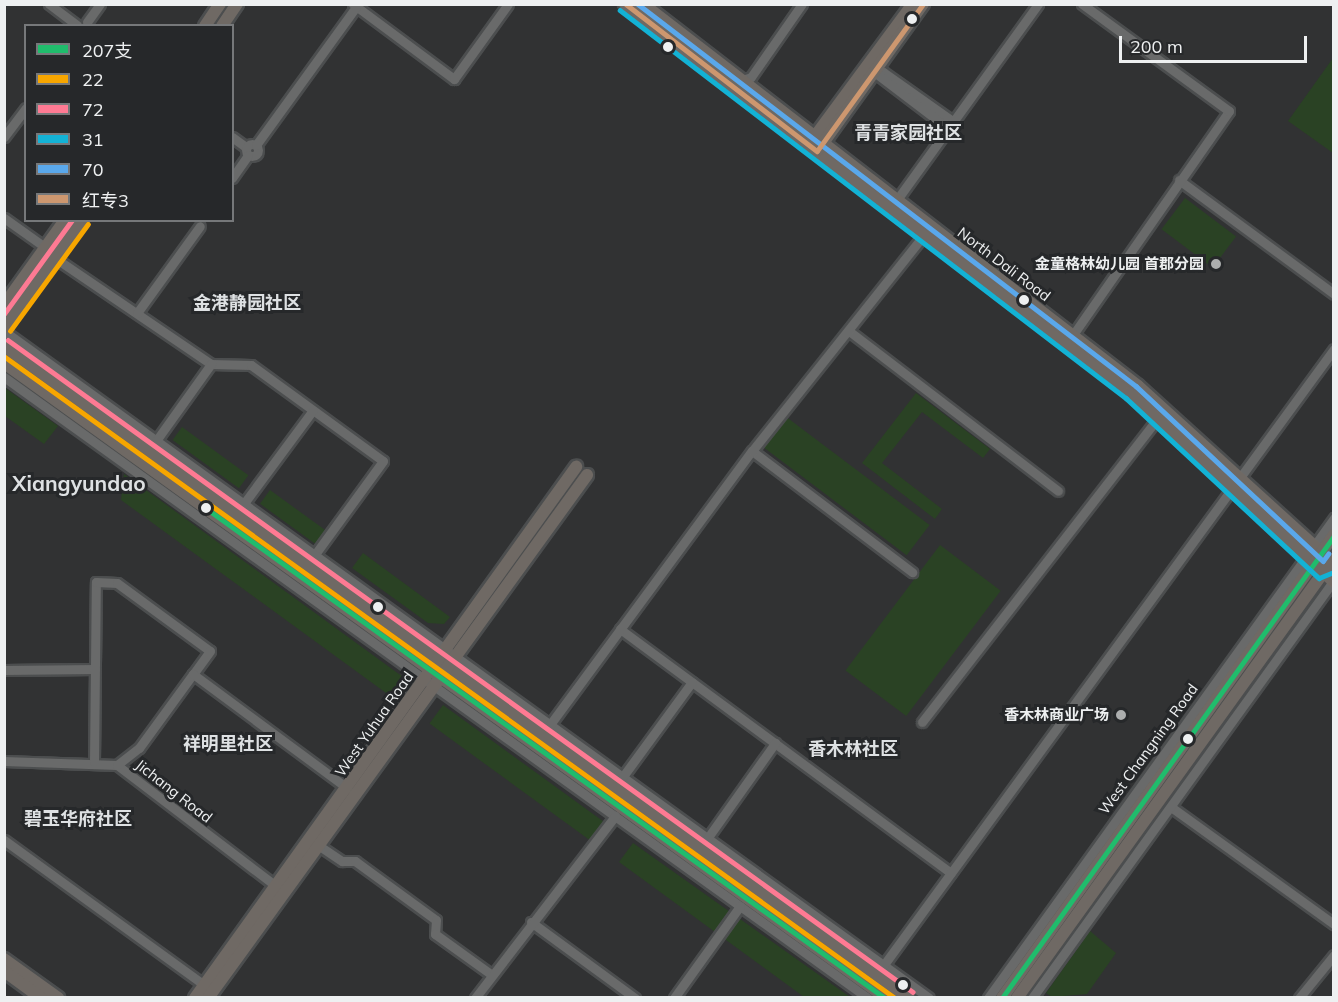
<!DOCTYPE html>
<meta charset="utf-8">
<style>
body{margin:0}
#map{position:relative;width:1338px;height:1002px;overflow:hidden;background:#313233;font-family:Mulish,"Noto Sans SC",sans-serif}
div>[style]{position:absolute}
[style*='--x']{left:calc(var(--x)*1px);top:calc(var(--y)*1px);width:calc(var(--w)*1px);rotate:calc(var(--a)*1deg)}
.green>*{inset:0;background:#2a4224;transform-origin:0 0}
.roads{filter:drop-shadow(2px 0 #4c4e4f) drop-shadow(-2px 0 #4c4e4f) drop-shadow(0 2px #4c4e4f) drop-shadow(0 -2px #4c4e4f)}
.minor>*{height:9px;margin:-4.5px;padding:0 4.5px;transform-origin:4.5px;border-radius:4.5px;background:#696a6a}
.minor>.ring{margin:-4.5px;padding:0;box-sizing:content-box;background:none;border:9px solid #696a6a;border-radius:50%}
.major>*{height:12px;margin:-6px;padding:0 6px;transform-origin:6px;border-radius:6px;background:#6f6964}
.bus-1>*{height:4.5px;margin:-2.25px;padding:0 2.25px;transform-origin:2.25px;border-radius:2.25px;background:#20bc6c}
.bus-2>*{height:4.5px;margin:-2.25px;padding:0 2.25px;transform-origin:2.25px;border-radius:2.25px;background:#f7a600}
.bus-3>*{height:4.5px;margin:-2.25px;padding:0 2.25px;transform-origin:2.25px;border-radius:2.25px;background:#fe7a93}
.bus-4>*{height:4.5px;margin:-2.25px;padding:0 2.25px;transform-origin:2.25px;border-radius:2.25px;background:#13b2d5}
.bus-5>*{height:4.5px;margin:-2.25px;padding:0 2.25px;transform-origin:2.25px;border-radius:2.25px;background:#5aa8eb}
.bus-6>*{height:4.5px;margin:-2.25px;padding:0 2.25px;transform-origin:2.25px;border-radius:2.25px;background:#cd976f}
.dots>*{width:16px;height:16px;translate:-50% -50%;box-sizing:border-box;border:3px solid #26282a;border-radius:50%}
span{translate:-50% -50%;white-space:nowrap;text-align:center;line-height:1.15;-webkit-text-stroke:6px #26282a;paint-order:stroke}
.street-label{font-size:15px;color:#eef0f1}
.poi-label{font-size:15px;color:#eef0f1;font-weight:700}
.right{translate:-100% -50%;text-align:right}
.quarter-label{font-size:18px;color:#dee1e3;font-weight:700}
.district-label{font-size:21px;color:#dee1e3;font-weight:700}
.frame{position:absolute;inset:0;border:6px solid #eef0f1;pointer-events:none}
.legend{position:absolute;left:24px;top:24px;width:210px;height:198px;box-sizing:border-box;background:#26282a;border:2px solid #76787a;margin:0;padding:8px 10px;list-style:none;font-size:18px;color:#eef0f1}
.legend li{display:flex;align-items:center;gap:12px;height:30px}
.legend b{width:30px;border:2px solid #76787a}
.scale{position:absolute;left:1119px;top:36px;width:188px;height:27px;box-sizing:border-box;border:3px solid #eef0f1;border-top:0;padding-left:8px;font-size:18px;line-height:21px;white-space:nowrap;color:#eef0f1;-webkit-text-stroke:4px #26282a;paint-order:stroke}
</style>
<div id="map">
<div class="green">
<div style="clip-path:polygon(1333px 58px,1333px 153px,1288px 121px)"></div>
<div style="left:1185px;top:198px;width:64px;height:39px;rotate:37deg"></div>
<div style="clip-path:polygon(5px 388px,58px 426px,44px 444px,5px 416px)"></div>
<div style="clip-path:polygon(916px 393px,990px 449px,983px 458px,922px 412px,882px 463px,942px 509px,935px 519px,862px 463px)"></div>
<div style="left:785px;top:416px;width:181px;height:38px;rotate:37deg"></div>
<div style="left:182px;top:427px;width:82px;height:16px;rotate:36deg"></div>
<div style="clip-path:polygon(124px 474px,403px 677px,407px 690px,397px 701px,121px 500px)"></div>
<div style="left:270px;top:490px;width:69px;height:17px;rotate:36deg"></div>
<div style="left:940px;top:545px;width:76px;height:157px;rotate:37deg"></div>
<div style="clip-path:polygon(363px 553px,450px 617px,444px 624px,428px 623px,352px 568px)"></div>
<div style="left:443px;top:705px;width:200px;height:23px;rotate:36deg"></div>
<div style="clip-path:polygon(633px 843px,850px 997px,804px 997px,619px 862px)"></div>
<div style="clip-path:polygon(1090px 931px,1116px 953px,1087px 994px,1052px 997px,1046px 993px)"></div>
</div>
<div class="roads">
<div class="minor">
<div style="--x:49;--y:4;--w:35;--a:37"></div>
<div style="--x:353;--y:4;--w:126;--a:36.6"></div>
<div style="--x:454;--y:79;--w:92;--a:-54.2"></div>
<div style="--x:87;--y:22;--w:22;--a:-54"></div>
<div style="--x:874;--y:72;--w:9;--a:0"></div>
<div style="--x:883;--y:72;--w:87;--a:35.2"></div>
<div style="--x:874;--y:72;--w:94;--a:37.2"></div>
<div style="--x:742;--y:80;--w:9;--a:-18"></div>
<div style="--x:751;--y:77;--w:89;--a:-55.1"></div>
<div style="--x:4;--y:137;--w:36;--a:-53"></div>
<div style="--x:232;--y:137;--w:17;--a:36"></div>
<div class="ring" style="left:246px;top:144px;width:3px;height:3px"></div>
<div style="--x:256;--y:145;--w:174;--a:-54.1"></div>
<div style="--x:232;--y:178;--w:28;--a:-55"></div>
<div style="--x:1179;--y:180;--w:192;--a:36.3"></div>
<div style="--x:896;--y:201;--w:243;--a:-54.2"></div>
<div style="--x:4;--y:218;--w:52;--a:35.5"></div>
<div style="--x:55;--y:258;--w:189;--a:34.2"></div>
<div style="--x:211;--y:364;--w:40;--a:1.4"></div>
<div style="--x:251;--y:365;--w:163;--a:36"></div>
<div style="--x:383;--y:461;--w:127;--a:126.1"></div>
<div style="--x:137;--y:313;--w:107;--a:-54.1"></div>
<div style="--x:4;--y:331;--w:1140;--a:35.79"></div>
<div style="--x:849;--y:331;--w:263;--a:37.4"></div>
<div style="--x:1070;--y:339;--w:278;--a:-55.1"></div>
<div style="--x:1229;--y:111;--w:182;--a:-143.9"></div>
<div style="--x:4;--y:377;--w:1064;--a:35.71"></div>
<div style="--x:153;--y:445;--w:100;--a:-54.4"></div>
<div style="--x:752;--y:451;--w:201;--a:37.1"></div>
<div style="--x:242;--y:506;--w:119;--a:-53.5"></div>
<div style="--x:620;--y:629;--w:411;--a:36.4"></div>
<div style="--x:4;--y:670;--w:91;--a:-0.6"></div>
<div style="--x:922;--y:722;--w:387;--a:-52.2"></div>
<div style="--x:543;--y:734;--w:352;--a:-53.6"></div>
<div style="--x:752;--y:451;--w:276;--a:-51.5"></div>
<div style="--x:4;--y:761;--w:113;--a:2"></div>
<div style="--x:117;--y:765;--w:200;--a:37.3"></div>
<div style="--x:94;--y:761;--w:179;--a:-89.4"></div>
<div style="--x:96;--y:582;--w:21;--a:3"></div>
<div style="--x:117;--y:583;--w:115;--a:36.2"></div>
<div style="--x:210;--y:651;--w:29;--a:126"></div>
<div style="--x:117;--y:765;--w:28;--a:-38"></div>
<div style="--x:139;--y:748;--w:92;--a:-53.9"></div>
<div style="--x:193;--y:674;--w:192;--a:36.5"></div>
<div style="--x:621;--y:779;--w:120;--a:-53.8"></div>
<div style="--x:1171;--y:807;--w:201;--a:35.7"></div>
<div style="--x:4;--y:840;--w:247;--a:35.9"></div>
<div style="--x:704;--y:843;--w:123;--a:-54.6"></div>
<div style="--x:318;--y:845;--w:29;--a:34"></div>
<div style="--x:342;--y:861;--w:13;--a:0"></div>
<div style="--x:355;--y:861;--w:100;--a:36.1"></div>
<div style="--x:436;--y:920;--w:14;--a:94"></div>
<div style="--x:435;--y:934;--w:70;--a:35.7"></div>
<div style="--x:531;--y:922;--w:129;--a:36.2"></div>
<div style="--x:880;--y:970;--w:769;--a:-53.83"></div>
<div style="--x:475;--y:998;--w:230;--a:-52.4"></div>
<div style="--x:674;--y:998;--w:113;--a:-54.3"></div>
<div style="--x:988;--y:998;--w:592;--a:-54.21"></div>
<div style="--x:1032;--y:998;--w:516;--a:-54.15"></div>
<div style="--x:1299;--y:998;--w:55;--a:-50.9"></div>
</div>
<div class="major">
<div style="--x:625;--y:4;--w:638;--a:37.48"></div>
<div style="--x:1131;--y:392;--w:277;--a:43.1"></div>
<div style="--x:643;--y:4;--w:625;--a:37.66"></div>
<div style="--x:1138;--y:386;--w:265;--a:42.2"></div>
<div style="--x:205;--y:26;--w:27;--a:-56"></div>
<div style="--x:222;--y:26;--w:27;--a:-56"></div>
<div style="--x:810;--y:143;--w:173;--a:-53.5"></div>
<div style="--x:818;--y:150;--w:180;--a:-54.3"></div>
<div style="--x:4;--y:305;--w:105;--a:-54.3"></div>
<div style="--x:4;--y:327;--w:132;--a:-53.9"></div>
<div style="--x:4;--y:346;--w:1115;--a:35.77"></div>
<div style="--x:4;--y:363;--w:1087;--a:35.75"></div>
<div style="--x:4;--y:959;--w:67;--a:35.8"></div>
<div style="--x:4;--y:971;--w:46;--a:36.1"></div>
<div style="--x:195;--y:998;--w:654;--a:-54.34"></div>
<div style="--x:208;--y:998;--w:646;--a:-54.07"></div>
<div style="--x:1002;--y:998;--w:570;--a:-54.36"></div>
<div style="--x:1017;--y:998;--w:532;--a:-54.25"></div>
</div>
</div>
<div class="bus-1">
<div style="--x:206;--y:508;--w:837;--a:35.82"></div>
<div style="--x:1002;--y:998;--w:569;--a:-54.3"></div>
</div>
<div class="bus-2">
<div style="--x:10;--y:331;--w:132;--a:-53.9"></div>
<div style="--x:4;--y:356;--w:1098;--a:35.77"></div>
</div>
<div class="bus-3">
<div style="--x:4;--y:314;--w:116;--a:-54.1"></div>
<div style="--x:8;--y:340;--w:1115;--a:35.77"></div>
</div>
<div class="bus-4">
<div style="--x:620;--y:10;--w:638;--a:37.48"></div>
<div style="--x:1126;--y:398;--w:264;--a:43"></div>
<div style="--x:1319;--y:578;--w:16;--a:-22"></div>
</div>
<div class="bus-5">
<div style="--x:638;--y:4;--w:628;--a:37.49"></div>
<div style="--x:1136;--y:386;--w:256;--a:43.1"></div>
<div style="--x:1323;--y:561;--w:9;--a:-54"></div>
</div>
<div class="bus-6">
<div style="--x:626;--y:4;--w:241;--a:37.6"></div>
<div style="--x:817;--y:151;--w:181;--a:-54.2"></div>
</div>
<div class="dots">
<div style="left:912px;top:19px;background:#eef0f1"></div>
<div style="left:668px;top:47px;background:#eef0f1"></div>
<div style="left:1216px;top:264px;background:#acaeae"></div>
<div style="left:1024px;top:300px;background:#eef0f1"></div>
<div style="left:206px;top:508px;background:#eef0f1"></div>
<div style="left:378px;top:607px;background:#eef0f1"></div>
<div style="left:1121px;top:715px;background:#acaeae"></div>
<div style="left:1188px;top:739px;background:#eef0f1"></div>
<div style="left:903px;top:985px;background:#eef0f1"></div>
</div>
<div class="street-label">
<span style="left:1004px;top:264px;rotate:37deg">North Dali Road</span>
<span style="left:374px;top:724px;rotate:-55deg">West Yuhua Road</span>
<span style="left:1148px;top:749px;rotate:-54deg">West Changning Road</span>
<span style="left:174px;top:791px;rotate:38deg">Jichang Road</span>
</div>
<div class="poi-label">
<span class="right" style="left:1204px;top:264px">金童格林幼儿园 首郡分园</span>
<span class="right" style="left:1109px;top:715px">香木林商业广场</span>
</div>
<div class="quarter-label">
<span style="left:908px;top:133px">青青家园社区</span>
<span style="left:247px;top:303px">金港静园社区</span>
<span style="left:228px;top:744px">祥明里社区</span>
<span style="left:853px;top:749px">香木林社区</span>
<span style="left:78px;top:819px">碧玉华府社区</span>
</div>
<div class="district-label">
<span style="left:79px;top:483px">Xiangyundao</span>
</div>
<div class="frame"></div>
<ul class="legend">
<li><b style="height:8px;background:#20bc6c"></b>207支</li>
<li><b style="height:8px;background:#f7a600"></b>22</li>
<li><b style="height:8px;background:#fe7a93"></b>72</li>
<li><b style="height:8px;background:#13b2d5"></b>31</li>
<li><b style="height:8px;background:#5aa8eb"></b>70</li>
<li><b style="height:8px;background:#cd976f"></b>红专3</li>
</ul>
<div class="scale">200 m</div>
</div>
